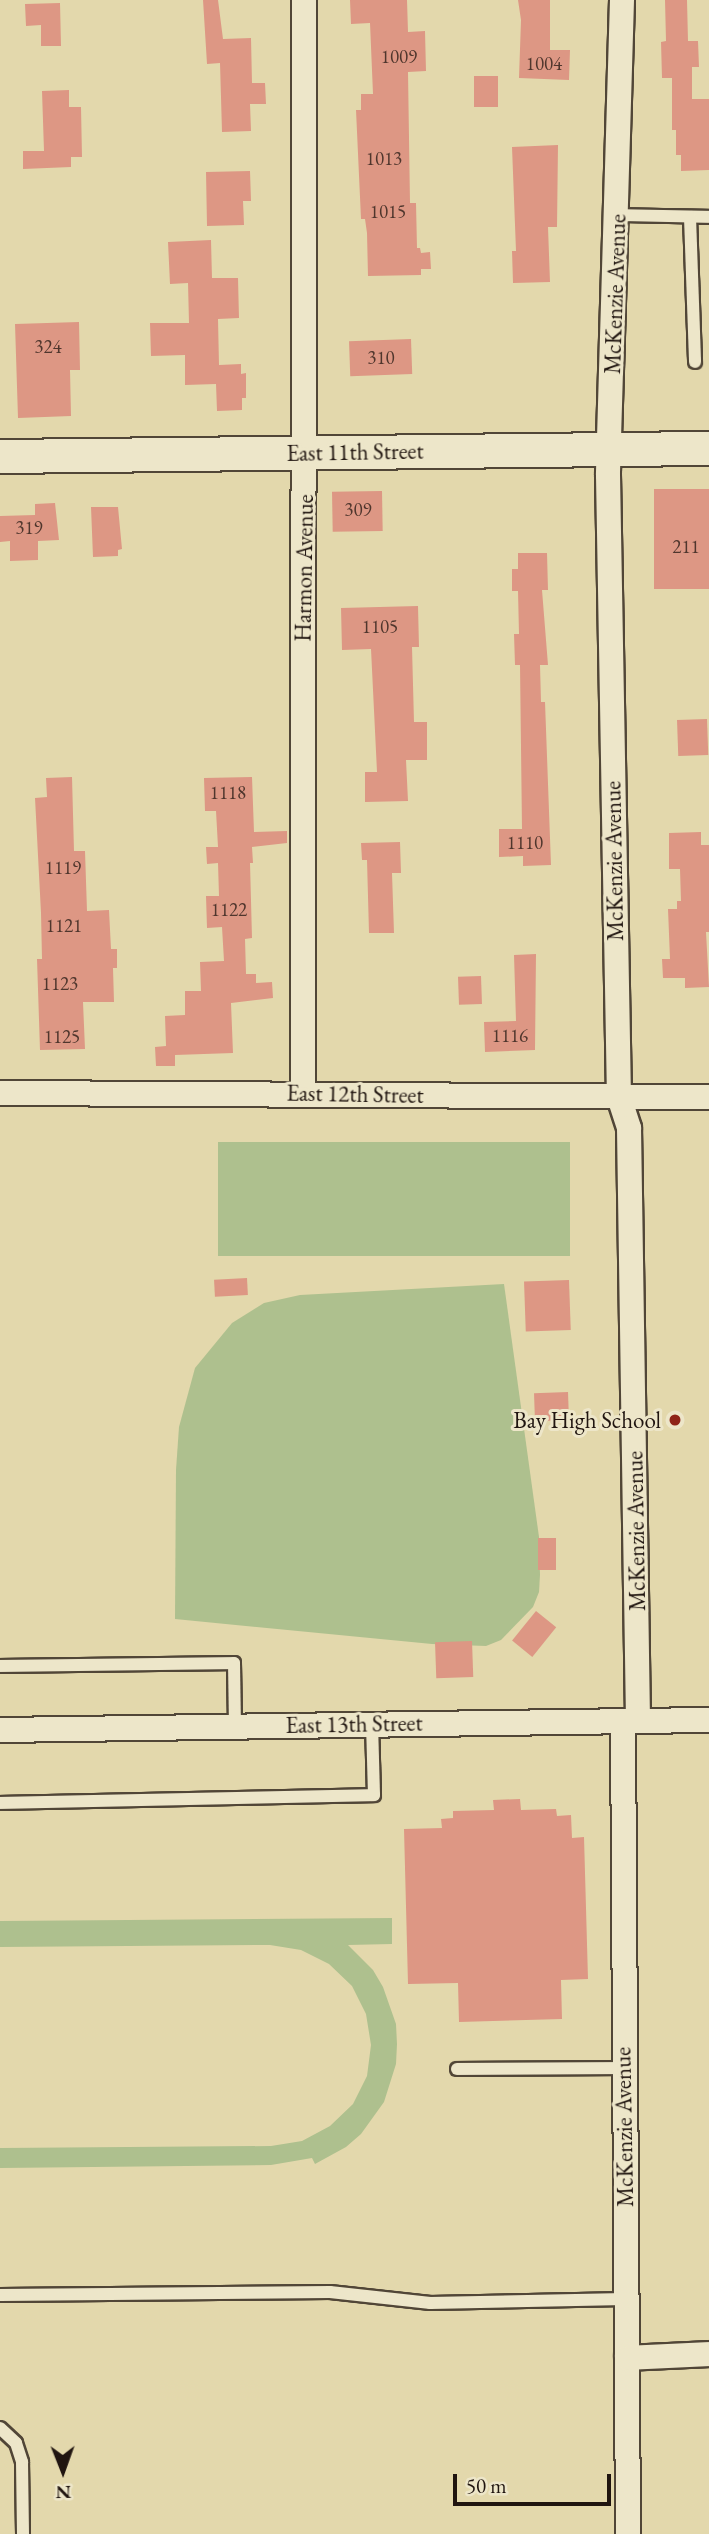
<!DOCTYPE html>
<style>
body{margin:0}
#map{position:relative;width:709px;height:2534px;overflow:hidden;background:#e3d8ac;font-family:"EB Garamond",serif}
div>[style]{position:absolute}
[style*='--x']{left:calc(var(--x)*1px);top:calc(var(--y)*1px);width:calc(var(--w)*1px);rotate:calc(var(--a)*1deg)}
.green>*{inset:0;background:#aec08e;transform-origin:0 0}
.building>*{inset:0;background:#dd9784;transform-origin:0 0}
.roads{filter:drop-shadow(2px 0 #514637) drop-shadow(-2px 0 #514637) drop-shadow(0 2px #514637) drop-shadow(0 -2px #514637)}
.lane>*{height:12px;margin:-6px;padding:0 6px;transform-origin:6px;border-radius:6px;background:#ede6c9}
.street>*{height:24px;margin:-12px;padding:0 12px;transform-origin:12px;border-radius:12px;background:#ede6c9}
.secondary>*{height:33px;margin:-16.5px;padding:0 16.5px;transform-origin:16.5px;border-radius:16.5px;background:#ede6c9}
.dots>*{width:19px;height:19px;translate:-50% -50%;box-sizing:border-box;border:4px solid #ede6c9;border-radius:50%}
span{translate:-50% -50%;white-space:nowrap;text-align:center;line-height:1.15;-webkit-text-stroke:6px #ede6c9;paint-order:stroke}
.number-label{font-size:19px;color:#4f362d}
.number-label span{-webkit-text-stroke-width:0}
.street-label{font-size:23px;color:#201510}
.poi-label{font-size:23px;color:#201510}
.right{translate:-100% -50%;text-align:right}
.north{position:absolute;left:28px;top:2436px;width:70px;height:70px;-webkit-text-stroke:5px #ede6c9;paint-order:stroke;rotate:179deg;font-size:19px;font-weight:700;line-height:28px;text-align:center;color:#201510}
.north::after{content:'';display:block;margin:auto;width:24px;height:32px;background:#201510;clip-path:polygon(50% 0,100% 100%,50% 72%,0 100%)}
.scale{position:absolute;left:453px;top:2474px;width:158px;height:32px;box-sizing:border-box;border:4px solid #201510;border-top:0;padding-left:9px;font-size:21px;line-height:24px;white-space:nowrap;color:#201510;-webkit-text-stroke:5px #ede6c9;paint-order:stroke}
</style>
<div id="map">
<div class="green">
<div style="left:570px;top:1142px;width:114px;height:352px;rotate:90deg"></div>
<div style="clip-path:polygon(504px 1284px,539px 1537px,540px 1575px,539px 1592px,533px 1607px,501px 1640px,486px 1646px,432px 1644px,175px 1619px,176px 1470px,179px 1427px,195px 1368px,232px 1323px,264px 1303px,300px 1295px)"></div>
<div style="clip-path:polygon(392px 1918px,392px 1944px,348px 1945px,373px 1970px,383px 1987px,396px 2024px,397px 2044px,396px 2064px,384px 2102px,361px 2134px,346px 2147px,315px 2164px,312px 2158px,271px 2165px,0 2168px,0 2148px,271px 2146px,302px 2141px,330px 2126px,353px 2104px,367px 2076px,371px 2045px,366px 2014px,352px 1986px,329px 1964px,301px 1950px,270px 1945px,0 1947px,0 1921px)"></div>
</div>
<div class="building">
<div style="clip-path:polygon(203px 0,218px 0,223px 39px,251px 38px,252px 83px,265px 83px,266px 104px,250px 104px,251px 131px,222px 132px,220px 63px,207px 64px)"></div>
<div style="clip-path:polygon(350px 0,407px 0,408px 32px,425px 31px,426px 71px,408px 72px,410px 203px,416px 203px,417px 248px,420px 248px,421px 253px,430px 252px,431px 269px,421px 269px,421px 275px,368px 276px,367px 233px,365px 219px,361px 219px,356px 110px,361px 110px,361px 94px,373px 94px,370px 23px,351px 24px)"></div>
<div style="clip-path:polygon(518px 0,550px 0,550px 50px,570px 50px,569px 80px,519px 78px,521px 20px)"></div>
<div style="clip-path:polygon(665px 0,687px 0,688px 41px,698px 41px,699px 67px,692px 67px,692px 99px,709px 99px,709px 170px,681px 171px,681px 155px,676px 155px,676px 130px,672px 130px,672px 78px,662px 78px,661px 42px,666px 41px)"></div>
<div style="clip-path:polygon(60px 3px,61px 46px,41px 46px,41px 25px,26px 26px,25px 4px)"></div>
<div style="left:474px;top:76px;width:24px;height:31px"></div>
<div style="clip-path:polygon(69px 90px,69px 107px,81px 107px,82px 157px,71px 157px,71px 167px,23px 169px,23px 151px,44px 151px,42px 91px)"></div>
<div style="clip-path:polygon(558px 145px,557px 227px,548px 227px,550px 282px,513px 283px,512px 251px,516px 251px,512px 147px)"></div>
<div style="clip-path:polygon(250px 171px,251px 201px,243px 201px,244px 225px,207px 226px,206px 172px)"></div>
<div style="clip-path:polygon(211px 240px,212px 278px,238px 278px,239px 318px,218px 319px,219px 365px,241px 364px,241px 374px,246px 373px,246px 398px,242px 398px,242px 410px,217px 411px,216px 384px,185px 385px,185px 355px,151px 356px,150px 323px,189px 323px,188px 283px,170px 284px,168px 242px)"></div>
<div style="clip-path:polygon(79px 322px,80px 370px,70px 370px,71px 416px,18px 418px,15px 324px)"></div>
<div style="left:411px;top:339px;width:35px;height:62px;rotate:88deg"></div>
<div style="left:709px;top:489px;width:100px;height:55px;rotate:90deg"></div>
<div style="left:382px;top:491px;width:40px;height:50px;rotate:89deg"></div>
<div style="clip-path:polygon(55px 503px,59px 540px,38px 541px,38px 560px,10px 561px,10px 541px,0 542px,0 516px,35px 515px,35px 504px)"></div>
<div style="clip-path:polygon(91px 507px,118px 507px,122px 549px,118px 550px,118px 556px,93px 557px)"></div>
<div style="clip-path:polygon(518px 553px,547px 553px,548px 590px,542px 590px,548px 665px,540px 665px,541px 702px,545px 702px,551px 865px,523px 866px,523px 856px,499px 857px,499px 829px,522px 829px,520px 665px,515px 665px,514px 634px,519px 634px,518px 591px,512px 591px,512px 569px,518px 569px)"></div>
<div style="clip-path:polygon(418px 606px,419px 647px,412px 647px,414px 722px,427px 722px,427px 760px,406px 760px,408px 801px,365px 802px,365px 772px,377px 772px,371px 649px,342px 650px,341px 608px)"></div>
<div style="left:707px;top:719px;width:36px;height:30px;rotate:88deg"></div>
<div style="clip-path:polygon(72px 777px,74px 851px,85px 851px,87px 911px,109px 910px,111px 949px,117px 949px,117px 968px,113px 968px,114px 1002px,83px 1002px,85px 1049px,40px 1050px,37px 959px,42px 959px,41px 913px,35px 798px,47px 797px,46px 778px)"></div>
<div style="clip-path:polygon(252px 777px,254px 832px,287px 831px,287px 843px,252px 847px,253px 863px,250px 863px,252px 938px,245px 939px,246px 974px,256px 974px,256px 983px,272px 982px,273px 998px,231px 1003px,233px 1053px,175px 1055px,175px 1066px,156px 1066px,155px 1047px,166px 1046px,165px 1016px,185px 1015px,185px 991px,201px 991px,200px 962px,224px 961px,222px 927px,207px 928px,206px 896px,219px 896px,218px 863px,207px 864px,206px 847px,218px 847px,216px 811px,205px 811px,204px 778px)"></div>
<div style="clip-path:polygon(701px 832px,701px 845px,709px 845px,709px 932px,706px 932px,709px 987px,685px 988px,685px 978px,663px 978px,662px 959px,670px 959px,668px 909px,677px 909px,677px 901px,681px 901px,680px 869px,669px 869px,669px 833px)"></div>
<div style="clip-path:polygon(400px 842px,401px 873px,392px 873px,394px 933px,369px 933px,367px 860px,362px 860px,361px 843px)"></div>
<div style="clip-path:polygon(536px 954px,535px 1050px,485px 1052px,484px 1022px,516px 1021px,514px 955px)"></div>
<div style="left:481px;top:976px;width:28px;height:23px;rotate:88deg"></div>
<div style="left:247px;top:1278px;width:17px;height:33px;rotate:87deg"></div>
<div style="left:569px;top:1280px;width:50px;height:45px;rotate:88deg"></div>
<div style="left:568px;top:1392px;width:28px;height:34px;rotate:88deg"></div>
<div style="left:538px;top:1538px;width:18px;height:32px"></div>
<div style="left:536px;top:1611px;width:26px;height:38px;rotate:39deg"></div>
<div style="left:472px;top:1641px;width:36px;height:37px;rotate:88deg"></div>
<div style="clip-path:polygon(520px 1799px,521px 1810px,556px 1809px,557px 1816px,571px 1815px,572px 1838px,584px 1837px,588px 1979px,561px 1980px,562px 2019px,459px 2022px,458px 1983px,408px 1984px,404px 1829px,442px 1828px,441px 1819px,453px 1818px,453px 1811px,494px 1810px,493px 1800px)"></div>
</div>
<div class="roads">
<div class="lane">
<div style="--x:617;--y:215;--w:92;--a:1.2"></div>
<div style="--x:690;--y:217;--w:145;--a:88"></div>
<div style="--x:0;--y:1666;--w:234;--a:-0.7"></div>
<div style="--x:234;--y:1663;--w:64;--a:89.1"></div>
<div style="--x:0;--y:1803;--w:374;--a:-1.2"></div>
<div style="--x:374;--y:1795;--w:71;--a:-91.6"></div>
<div style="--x:457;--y:2069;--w:166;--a:-0.3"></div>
<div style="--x:0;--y:2295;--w:330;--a:-0.5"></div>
<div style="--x:330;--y:2292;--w:101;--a:6.3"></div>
<div style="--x:430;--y:2303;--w:195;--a:-1.2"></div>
<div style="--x:0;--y:2428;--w:22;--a:43"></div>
<div style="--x:16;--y:2443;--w:20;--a:72"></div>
<div style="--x:22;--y:2462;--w:72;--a:89.2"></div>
</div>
<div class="street">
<div style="--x:622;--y:0;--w:475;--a:91.7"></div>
<div style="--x:608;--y:475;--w:622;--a:88.99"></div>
<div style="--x:619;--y:1097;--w:33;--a:72"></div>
<div style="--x:629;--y:1128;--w:592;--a:89.13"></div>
<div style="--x:0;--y:1093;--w:709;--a:0.32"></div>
<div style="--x:303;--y:1093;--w:1093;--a:-89.95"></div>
<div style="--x:623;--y:1721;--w:813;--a:89.65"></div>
<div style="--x:0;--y:1730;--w:709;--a:-0.81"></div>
<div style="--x:627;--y:2358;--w:82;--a:-2.8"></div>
</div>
<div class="secondary">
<div style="--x:0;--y:456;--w:709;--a:-0.65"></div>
</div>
</div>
<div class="dots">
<div style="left:675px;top:1420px;background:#8f2418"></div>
</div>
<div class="number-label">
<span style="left:399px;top:57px">1009</span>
<span style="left:544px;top:64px">1004</span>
<span style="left:384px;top:159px">1013</span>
<span style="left:388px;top:212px">1015</span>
<span style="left:48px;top:347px">324</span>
<span style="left:381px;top:358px">310</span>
<span style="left:358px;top:510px">309</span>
<span style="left:29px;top:528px">319</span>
<span style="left:686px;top:547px">211</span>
<span style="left:380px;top:627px">1105</span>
<span style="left:228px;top:793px">1118</span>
<span style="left:525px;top:843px">1110</span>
<span style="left:63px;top:868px">1119</span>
<span style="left:229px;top:910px">1122</span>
<span style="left:64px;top:926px">1121</span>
<span style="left:60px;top:984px">1123</span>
<span style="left:510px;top:1036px">1116</span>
<span style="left:62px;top:1037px">1125</span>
</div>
<div class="street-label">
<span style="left:615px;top:294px;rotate:-88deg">McKenzie Avenue</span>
<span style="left:355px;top:452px;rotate:-1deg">East 11th Street</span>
<span style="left:304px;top:568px;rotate:-89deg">Harmon Avenue</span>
<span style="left:614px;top:861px;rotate:-91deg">McKenzie Avenue</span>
<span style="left:355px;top:1094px;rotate:1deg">East 12th Street</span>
<span style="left:636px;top:1531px;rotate:-91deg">McKenzie Avenue</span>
<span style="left:354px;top:1724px;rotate:-1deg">East 13th Street</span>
<span style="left:624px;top:2127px;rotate:-91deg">McKenzie Avenue</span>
</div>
<div class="poi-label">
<span class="right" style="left:661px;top:1420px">Bay High School</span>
</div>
<div class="north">N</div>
<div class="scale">50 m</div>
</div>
